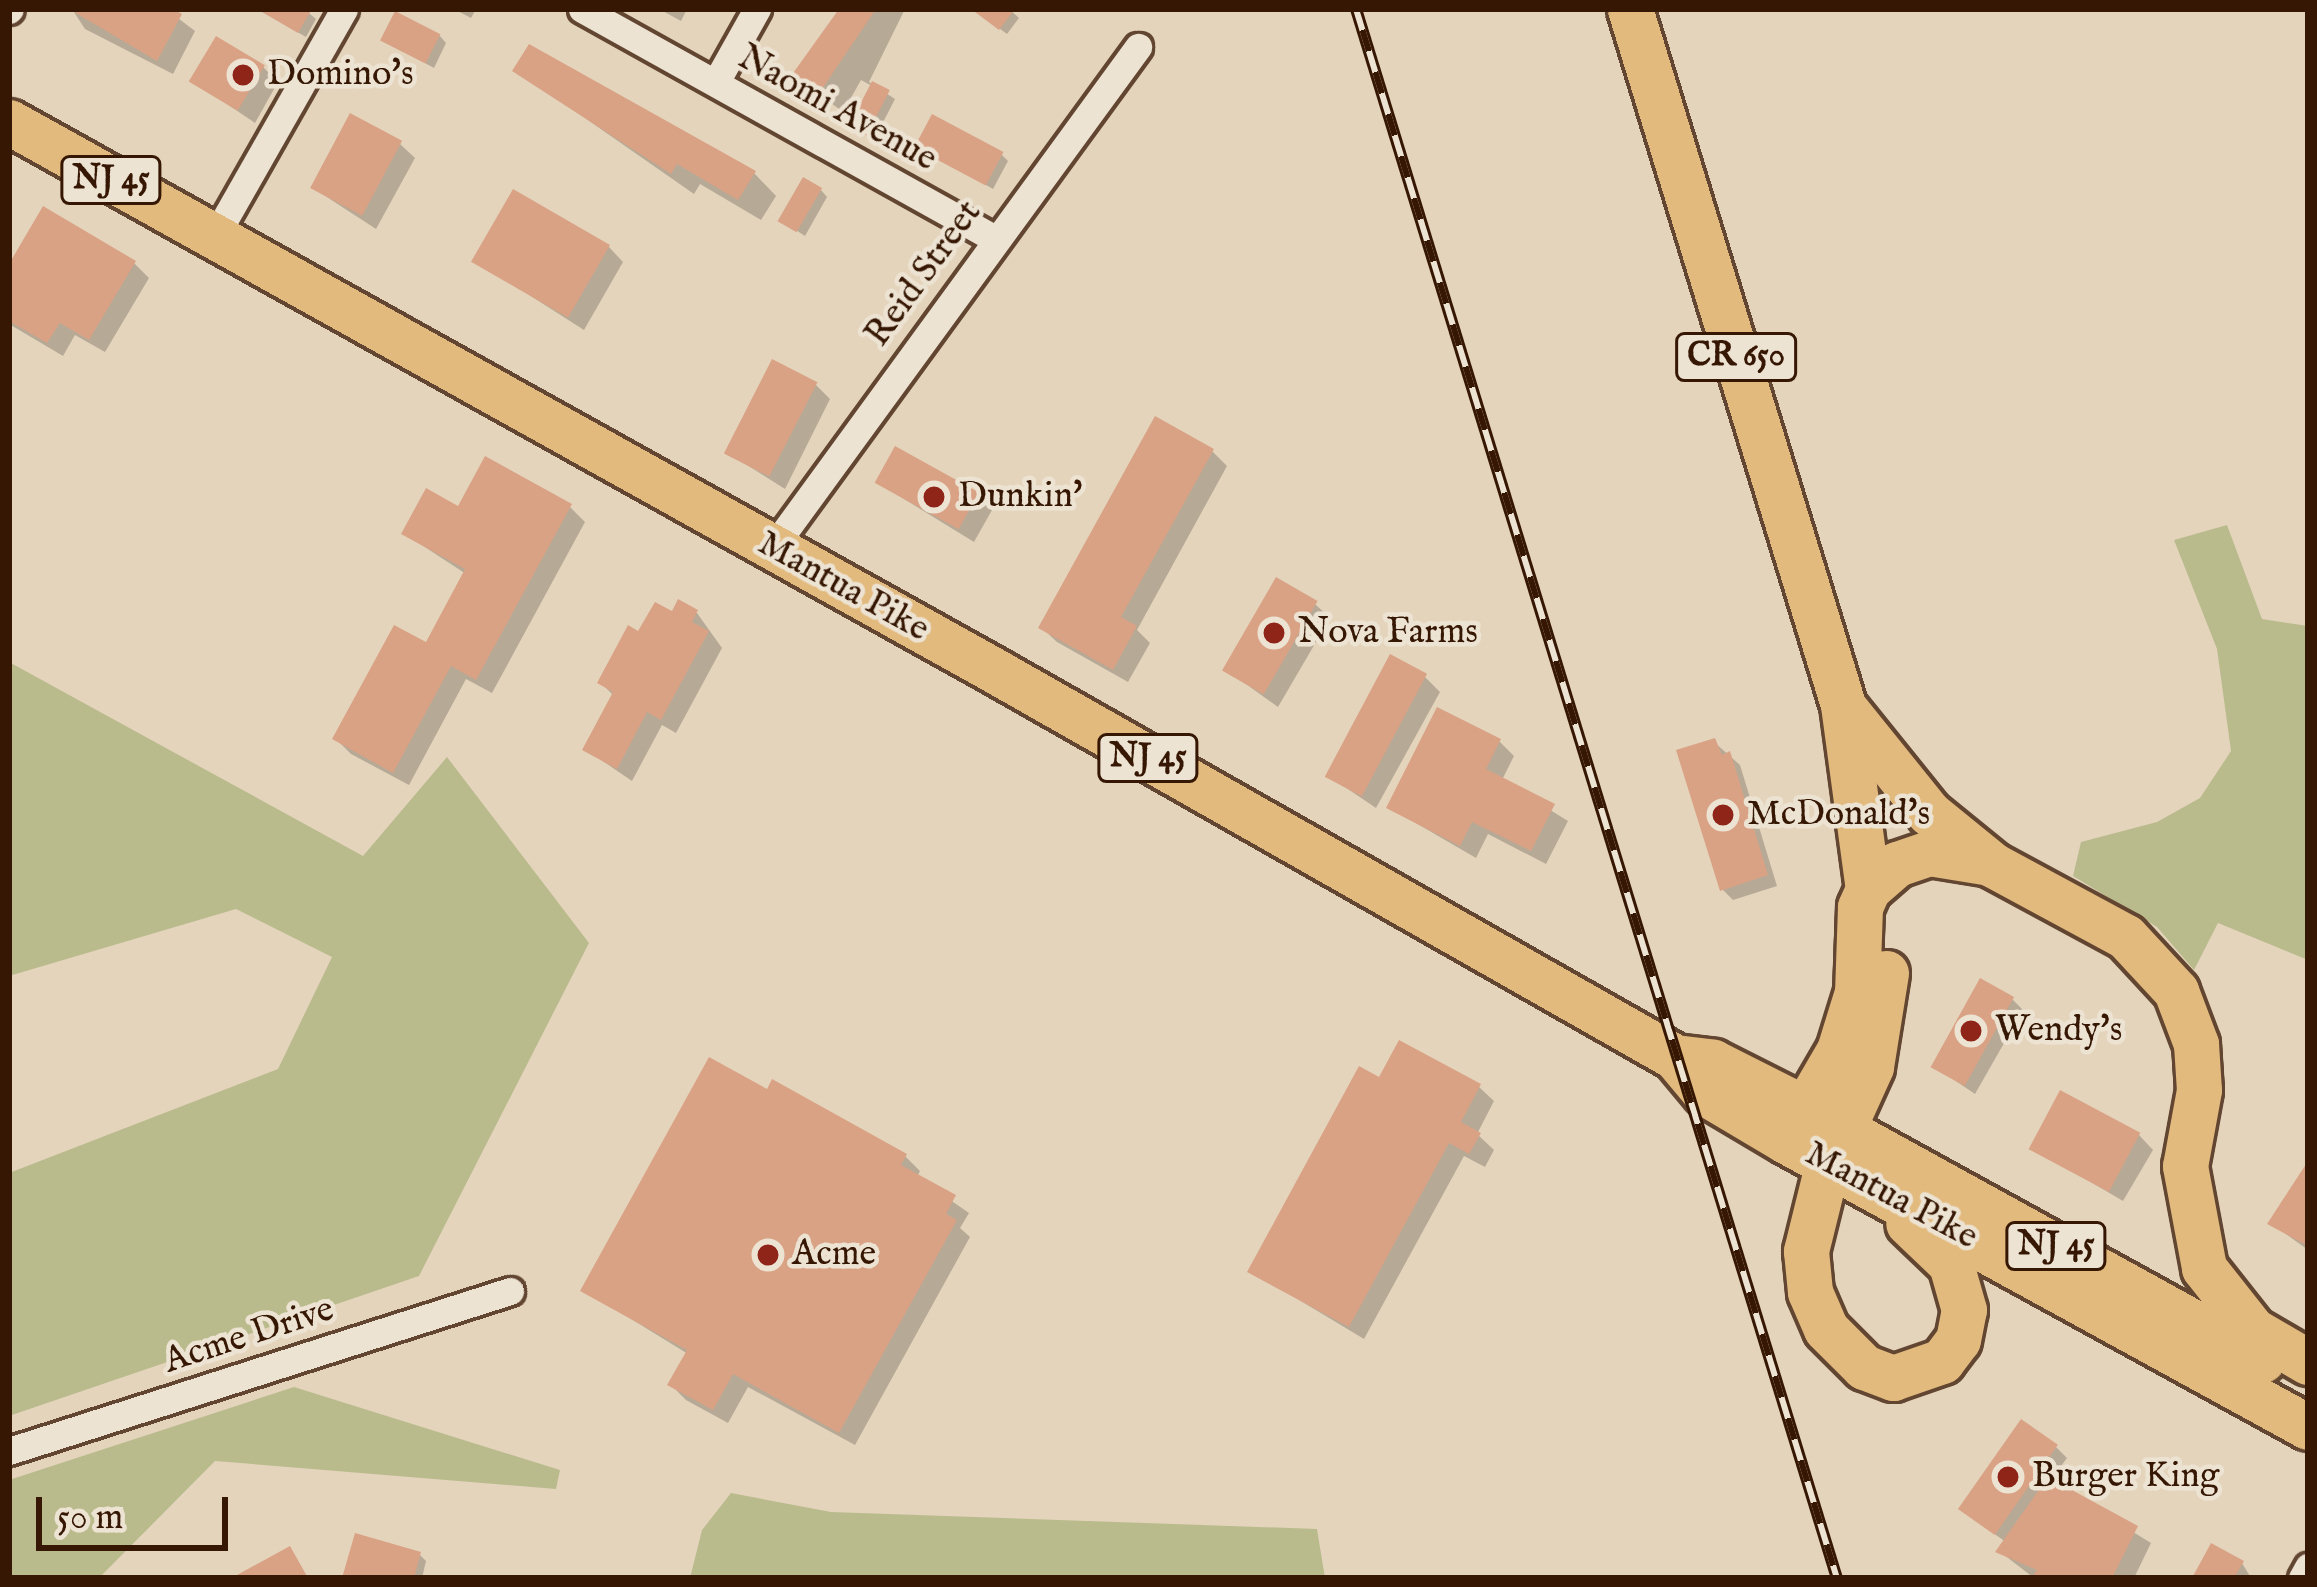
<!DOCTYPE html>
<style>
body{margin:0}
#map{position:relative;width:2317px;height:1587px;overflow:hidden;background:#e4d4bc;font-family:"IM FELL English",serif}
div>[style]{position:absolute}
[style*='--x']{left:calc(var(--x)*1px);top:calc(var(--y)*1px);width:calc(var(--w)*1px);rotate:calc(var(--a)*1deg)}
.green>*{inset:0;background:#babb8d}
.shadow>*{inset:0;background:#0003}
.building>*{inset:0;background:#d9a285;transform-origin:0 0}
.roads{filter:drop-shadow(3px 0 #624631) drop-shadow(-3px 0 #624631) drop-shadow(0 3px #624631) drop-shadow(0 -3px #624631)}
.minor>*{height:27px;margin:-13.5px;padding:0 13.5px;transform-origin:13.5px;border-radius:13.5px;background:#ede3d3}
.primary>*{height:45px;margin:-22.5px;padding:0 22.5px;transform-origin:22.5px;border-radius:22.5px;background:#e2ba7e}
.rail>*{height:12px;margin-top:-6px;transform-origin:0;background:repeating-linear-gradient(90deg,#ede3d3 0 22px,#361703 0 44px);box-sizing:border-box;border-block:3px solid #361703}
.dots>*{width:33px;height:33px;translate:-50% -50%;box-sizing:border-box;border:6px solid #ede3d3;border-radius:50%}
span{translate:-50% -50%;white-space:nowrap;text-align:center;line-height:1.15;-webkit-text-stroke:9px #ede3d3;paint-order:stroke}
.shield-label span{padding:3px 9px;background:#ede3d3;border:3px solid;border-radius:9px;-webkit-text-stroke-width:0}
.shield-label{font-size:33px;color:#361703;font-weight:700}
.poi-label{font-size:36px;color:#361703}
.left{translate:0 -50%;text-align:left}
.street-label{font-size:36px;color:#361703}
.frame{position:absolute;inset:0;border:12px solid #361703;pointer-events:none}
.scale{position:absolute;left:36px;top:1497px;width:192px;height:54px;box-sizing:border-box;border:6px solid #361703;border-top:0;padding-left:15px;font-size:36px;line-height:42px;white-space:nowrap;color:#361703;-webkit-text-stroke:9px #ede3d3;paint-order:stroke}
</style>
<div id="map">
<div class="green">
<div style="clip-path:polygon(2227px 525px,2262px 619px,2308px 626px,2308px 960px,2218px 923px,2194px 970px,2157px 927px,2073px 876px,2081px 842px,2157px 822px,2200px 798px,2231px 751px,2217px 649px,2174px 540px)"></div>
<div style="clip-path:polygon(9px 662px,363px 856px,447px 757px,589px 943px,419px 1276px,9px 1416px,9px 1173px,278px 1069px,332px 957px,236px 909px,9px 976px)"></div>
<div style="clip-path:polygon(294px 1387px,560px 1470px,556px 1489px,215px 1461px,99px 1578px,9px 1578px,9px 1480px)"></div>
<div style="clip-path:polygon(731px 1493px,831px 1512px,1317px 1529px,1325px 1578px,690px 1578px,702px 1530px)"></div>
</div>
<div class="shadow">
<div style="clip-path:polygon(72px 9px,166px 9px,195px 31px,173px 74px,85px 29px)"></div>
<div style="clip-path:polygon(257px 9px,304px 9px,316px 19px,306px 37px)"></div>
<div style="clip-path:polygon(454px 9px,476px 9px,471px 18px)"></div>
<div style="clip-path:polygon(659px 9px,687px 9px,681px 21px)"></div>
<div style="clip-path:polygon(843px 9px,905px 9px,869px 82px,895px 99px,874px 140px,852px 126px,872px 86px,861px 80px,843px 112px,795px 76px)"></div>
<div style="clip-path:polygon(973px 9px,1009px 9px,1019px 18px,1007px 34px)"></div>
<div style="clip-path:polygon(440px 36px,446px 43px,434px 68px,384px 41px)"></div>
<div style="clip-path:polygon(263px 67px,278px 82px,255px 123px,193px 81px)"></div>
<div style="clip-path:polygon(516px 70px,754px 173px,776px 196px,761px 220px,700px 184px,694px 194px)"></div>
<div style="clip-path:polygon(400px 144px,415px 158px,376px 229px,313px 188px)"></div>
<div style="clip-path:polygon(918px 146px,1001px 154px,1008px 161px,993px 189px)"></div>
<div style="clip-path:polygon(821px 190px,827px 197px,805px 236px,782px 221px)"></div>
<div style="clip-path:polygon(609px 247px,623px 262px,584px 330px,476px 261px)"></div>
<div style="clip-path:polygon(134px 263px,149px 278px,105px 352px,75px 335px,63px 356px,9px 324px,9px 270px)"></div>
<div style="clip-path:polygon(815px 384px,830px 399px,785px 489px,728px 453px)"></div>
<div style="clip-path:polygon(1212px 451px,1227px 466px,1137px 630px,1150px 643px,1128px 682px,1057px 642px,1042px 628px)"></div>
<div style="clip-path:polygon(878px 483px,977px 495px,992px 510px,974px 542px)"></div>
<div style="clip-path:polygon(570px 507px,585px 522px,492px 693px,466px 679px,409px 785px,351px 754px,336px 739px,427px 646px,466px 574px,405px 534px,459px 510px)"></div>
<div style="clip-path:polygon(1315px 604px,1330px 618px,1278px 707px,1225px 669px)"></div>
<div style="clip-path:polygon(697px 613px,722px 648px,676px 733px,662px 725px,632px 781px,585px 749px,614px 696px,601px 683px,640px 635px,673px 615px)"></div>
<div style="clip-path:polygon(1425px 677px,1440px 692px,1376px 808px,1327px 775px)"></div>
<div style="clip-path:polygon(1499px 741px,1514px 756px,1502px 780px,1568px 821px,1546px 864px,1488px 834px,1476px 858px,1390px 808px)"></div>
<div style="clip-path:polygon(1714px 742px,1740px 765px,1777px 886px,1733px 900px,1722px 889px)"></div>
<div style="clip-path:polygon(2012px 999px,2023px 1010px,1975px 1094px,1932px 1065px)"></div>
<div style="clip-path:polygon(1380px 1081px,1479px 1087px,1494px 1101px,1477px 1134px,1494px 1150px,1485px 1167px,1464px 1156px,1364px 1339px,1251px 1271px)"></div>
<div style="clip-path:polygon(768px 1093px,905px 1156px,920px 1171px,917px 1177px,969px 1213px,960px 1228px,970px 1237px,855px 1445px,748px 1387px,728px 1423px,686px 1400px,671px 1385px,688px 1354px,584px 1290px)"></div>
<div style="clip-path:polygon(2139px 1135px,2153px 1150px,2123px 1201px,2031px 1147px)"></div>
<div style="clip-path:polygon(2308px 1167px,2308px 1250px,2271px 1223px)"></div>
<div style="clip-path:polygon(2056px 1447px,2067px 1458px,2050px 1481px,2151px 1543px,2134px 1578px,2034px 1578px,1999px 1551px,2006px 1542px,1973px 1519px)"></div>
<div style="clip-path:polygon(419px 1554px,426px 1561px,422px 1578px,345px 1578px)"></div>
<div style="clip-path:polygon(2242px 1563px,2251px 1578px,2196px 1578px)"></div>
</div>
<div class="building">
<div style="clip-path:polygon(69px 9px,173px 9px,182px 14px,157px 61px)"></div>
<div style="clip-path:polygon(257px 9px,312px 9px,298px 33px)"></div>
<div style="clip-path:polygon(839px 9px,876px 9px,820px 92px,791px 76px)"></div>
<div style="clip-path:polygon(971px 9px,1015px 9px,999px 30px)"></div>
<div style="left:395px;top:11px;width:51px;height:33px;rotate:27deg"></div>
<div style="left:216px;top:36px;width:57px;height:53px;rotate:31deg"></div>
<div style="clip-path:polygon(529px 44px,756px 171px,738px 200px,677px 164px,671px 174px,512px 71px)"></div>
<div style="left:872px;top:81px;width:20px;height:51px;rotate:27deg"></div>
<div style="left:350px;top:113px;width:59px;height:85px;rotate:28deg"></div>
<div style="left:932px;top:114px;width:81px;height:38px;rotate:28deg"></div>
<div style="left:803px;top:177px;width:22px;height:51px;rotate:30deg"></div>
<div style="left:513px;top:189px;width:112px;height:84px;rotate:30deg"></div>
<div style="clip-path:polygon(43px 206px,136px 261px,89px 340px,60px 323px,47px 343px,9px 321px,9px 264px)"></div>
<div style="left:772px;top:359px;width:51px;height:106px;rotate:27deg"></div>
<div style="clip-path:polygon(1155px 416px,1214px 449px,1121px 617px,1137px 626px,1113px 670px,1038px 628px)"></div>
<div style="left:895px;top:446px;width:96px;height:42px;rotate:29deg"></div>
<div style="clip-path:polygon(485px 456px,572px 504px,476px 680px,451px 666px,393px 773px,332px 739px,394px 625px,426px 642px,465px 569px,401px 534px,426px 488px,458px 506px)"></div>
<div style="left:1276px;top:577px;width:48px;height:108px;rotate:30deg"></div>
<div style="clip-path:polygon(678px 599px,698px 610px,692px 622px,709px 631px,661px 720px,647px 712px,617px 769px,582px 750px,613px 692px,597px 683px,628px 625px,638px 631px,655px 602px,672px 611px)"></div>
<div style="left:1390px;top:654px;width:42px;height:139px;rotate:28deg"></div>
<div style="clip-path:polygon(1437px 707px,1501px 739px,1486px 769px,1555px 804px,1531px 851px,1472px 822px,1460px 846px,1386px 808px)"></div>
<div style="clip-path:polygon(1715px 738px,1722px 755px,1730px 751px,1768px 875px,1720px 891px,1676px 750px)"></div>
<div style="left:1980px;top:978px;width:39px;height:102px;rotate:29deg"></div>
<div style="clip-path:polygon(1399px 1040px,1481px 1084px,1461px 1122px,1481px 1133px,1469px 1154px,1449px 1143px,1349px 1327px,1247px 1272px,1359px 1066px,1379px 1077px)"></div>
<div style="clip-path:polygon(709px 1057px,767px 1089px,772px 1079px,907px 1154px,901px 1165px,956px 1195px,946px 1214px,957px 1220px,839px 1433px,733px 1374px,713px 1410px,667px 1385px,687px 1350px,580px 1291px)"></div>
<div style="left:2060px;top:1090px;width:91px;height:67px;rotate:28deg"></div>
<div style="clip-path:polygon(2308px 1161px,2308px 1246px,2267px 1224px)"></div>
<div style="left:2021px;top:1419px;width:45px;height:110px;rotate:35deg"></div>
<div style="clip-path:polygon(2048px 1477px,2138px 1526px,2112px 1578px,2032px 1578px,2037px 1570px,1995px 1552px)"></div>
<div style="clip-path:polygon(355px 1533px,421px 1552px,414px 1578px,342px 1578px)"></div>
<div style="clip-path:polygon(2211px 1543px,2244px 1561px,2234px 1578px,2192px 1578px)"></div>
<div style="clip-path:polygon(290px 1546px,308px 1578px,239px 1578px,237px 1575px)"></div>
</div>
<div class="roads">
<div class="minor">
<div style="--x:582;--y:9;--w:470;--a:29.1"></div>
<div style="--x:9;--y:10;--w:1;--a:-45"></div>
<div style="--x:716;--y:82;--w:84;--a:-60.7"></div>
<div style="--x:214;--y:238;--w:263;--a:-60.4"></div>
<div style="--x:774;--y:546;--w:618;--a:-53.89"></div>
<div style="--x:9;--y:1451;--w:526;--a:-17.71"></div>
<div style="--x:2302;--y:1578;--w:13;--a:-61"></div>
</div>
<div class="primary">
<div style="--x:1630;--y:9;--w:728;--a:72.98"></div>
<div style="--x:1843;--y:705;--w:186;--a:82.3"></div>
<div style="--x:1868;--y:889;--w:20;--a:114"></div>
<div style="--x:1860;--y:907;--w:85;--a:92"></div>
<div style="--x:1857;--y:992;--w:61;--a:107.2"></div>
<div style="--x:1839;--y:1050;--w:105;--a:120.2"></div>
<div style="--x:9;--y:122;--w:1131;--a:29.1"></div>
<div style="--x:997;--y:672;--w:780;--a:29.59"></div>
<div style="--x:1675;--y:1057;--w:47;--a:50.2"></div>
<div style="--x:1705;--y:1093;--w:94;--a:30.7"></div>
<div style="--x:1786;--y:1141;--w:595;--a:28.72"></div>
<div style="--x:1847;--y:711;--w:131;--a:51.2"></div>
<div style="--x:1929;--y:813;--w:82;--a:39.1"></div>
<div style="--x:1993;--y:865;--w:151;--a:28.4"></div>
<div style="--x:2126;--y:937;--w:74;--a:47.2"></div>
<div style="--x:2176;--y:991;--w:57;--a:69.3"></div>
<div style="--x:2196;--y:1044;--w:46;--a:86.3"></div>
<div style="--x:2199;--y:1090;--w:77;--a:100.4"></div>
<div style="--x:2185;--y:1166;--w:104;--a:79.4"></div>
<div style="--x:2204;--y:1268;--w:79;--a:51.7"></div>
<div style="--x:2253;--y:1330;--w:64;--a:30.2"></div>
<div style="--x:1868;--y:889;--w:38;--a:-41"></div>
<div style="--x:1897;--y:864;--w:34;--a:-19"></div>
<div style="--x:1929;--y:853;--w:56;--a:9.3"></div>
<div style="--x:1886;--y:973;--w:95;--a:99.1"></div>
<div style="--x:1871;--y:1067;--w:104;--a:114.4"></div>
<div style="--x:1828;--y:1162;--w:92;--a:103.9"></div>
<div style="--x:1806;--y:1251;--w:41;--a:84.4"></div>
<div style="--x:1810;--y:1292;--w:40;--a:66.6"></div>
<div style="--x:1826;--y:1329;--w:54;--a:45"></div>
<div style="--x:1864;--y:1367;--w:31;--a:21"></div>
<div style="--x:1893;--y:1378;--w:52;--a:-19.1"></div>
<div style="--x:1942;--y:1361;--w:26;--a:-53"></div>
<div style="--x:1958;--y:1340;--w:31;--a:-79"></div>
<div style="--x:1964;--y:1310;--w:48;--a:-105.8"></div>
<div style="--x:1951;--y:1264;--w:59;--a:-136.4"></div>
<div style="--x:1675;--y:1057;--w:38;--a:7"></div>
<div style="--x:1713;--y:1062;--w:102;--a:26.8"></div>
<div style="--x:1804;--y:1108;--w:523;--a:28.82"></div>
</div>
</div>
<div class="rail">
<div style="--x:1356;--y:9;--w:1641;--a:72.96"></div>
</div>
<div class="dots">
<div style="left:243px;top:75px;background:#8f2418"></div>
<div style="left:934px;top:497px;background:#8f2418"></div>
<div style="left:1274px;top:633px;background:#8f2418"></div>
<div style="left:1723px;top:815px;background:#8f2418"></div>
<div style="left:1971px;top:1031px;background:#8f2418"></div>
<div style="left:768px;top:1255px;background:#8f2418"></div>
<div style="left:2008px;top:1477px;background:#8f2418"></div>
</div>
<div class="shield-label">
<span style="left:111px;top:180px">NJ 45</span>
<span style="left:1736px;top:357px">CR 650</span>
<span style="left:1148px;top:758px">NJ 45</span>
<span style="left:2056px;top:1246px">NJ 45</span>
</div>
<div class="poi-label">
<span class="left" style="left:267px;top:75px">Domino's</span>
<span class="left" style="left:958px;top:497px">Dunkin'</span>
<span class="left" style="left:1298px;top:633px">Nova Farms</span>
<span class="left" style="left:1747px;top:815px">McDonald's</span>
<span class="left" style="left:1995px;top:1031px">Wendy's</span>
<span class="left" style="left:792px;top:1255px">Acme</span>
<span class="left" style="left:2032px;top:1477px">Burger King</span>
</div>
<div class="street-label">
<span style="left:837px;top:109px;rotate:29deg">Naomi Avenue</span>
<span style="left:924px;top:274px;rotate:-54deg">Reid Street</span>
<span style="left:843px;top:587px;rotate:29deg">Mantua Pike</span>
<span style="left:1891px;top:1196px;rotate:28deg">Mantua Pike</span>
<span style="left:249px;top:1336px;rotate:-18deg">Acme Drive</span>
</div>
<div class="frame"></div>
<div class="scale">50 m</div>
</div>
